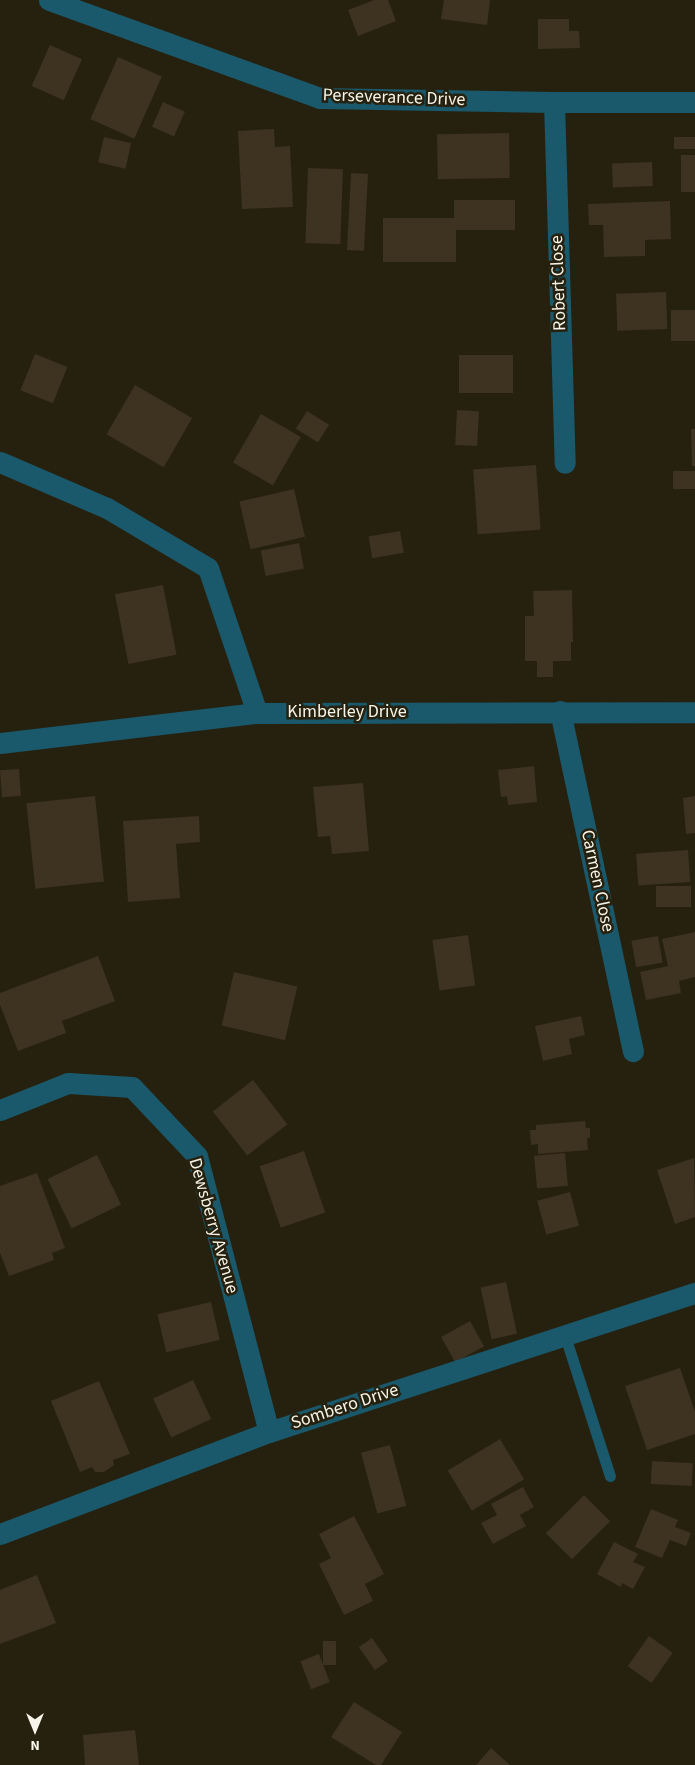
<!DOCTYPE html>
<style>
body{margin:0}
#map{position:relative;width:695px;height:1765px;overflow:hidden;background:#26210e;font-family:"Source Sans 3",sans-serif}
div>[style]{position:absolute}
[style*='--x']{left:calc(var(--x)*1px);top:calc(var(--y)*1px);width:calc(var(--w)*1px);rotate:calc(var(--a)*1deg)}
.building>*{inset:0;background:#3e3221;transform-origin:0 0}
.service>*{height:11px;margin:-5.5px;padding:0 5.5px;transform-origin:5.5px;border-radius:5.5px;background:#1a586b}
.minor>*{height:21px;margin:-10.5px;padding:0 10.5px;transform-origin:10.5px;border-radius:10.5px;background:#1a586b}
span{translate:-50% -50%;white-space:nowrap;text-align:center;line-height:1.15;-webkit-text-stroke:5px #26210e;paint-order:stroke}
.street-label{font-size:18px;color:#f7f5e9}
.north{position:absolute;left:10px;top:1705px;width:50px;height:50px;-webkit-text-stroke:4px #26210e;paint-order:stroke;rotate:180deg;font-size:14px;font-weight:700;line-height:20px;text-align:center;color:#f7f5e9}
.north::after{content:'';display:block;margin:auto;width:18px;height:22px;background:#f7f5e9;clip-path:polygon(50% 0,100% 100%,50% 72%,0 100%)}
</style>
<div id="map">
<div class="building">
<div style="clip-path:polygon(374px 0,388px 0,396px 21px,358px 36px,348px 10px)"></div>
<div style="clip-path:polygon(444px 0,490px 0,487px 25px,441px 19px)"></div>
<div style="clip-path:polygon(538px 19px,569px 19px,569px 31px,579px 31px,580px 48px,538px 49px)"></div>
<div style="left:50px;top:45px;width:35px;height:45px;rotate:24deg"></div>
<div style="left:118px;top:57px;width:48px;height:68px;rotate:24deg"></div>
<div style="left:163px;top:102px;width:24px;height:27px;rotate:24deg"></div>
<div style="clip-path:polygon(274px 129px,275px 147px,290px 146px,293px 207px,242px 209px,238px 131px)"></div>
<div style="left:509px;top:133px;width:45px;height:72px;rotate:89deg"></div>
<div style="left:104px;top:137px;width:28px;height:26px;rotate:13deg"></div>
<div style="left:674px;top:137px;width:21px;height:12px"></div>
<div style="left:681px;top:155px;width:14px;height:37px"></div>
<div style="left:652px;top:162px;width:24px;height:40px;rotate:88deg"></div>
<div style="left:308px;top:168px;width:35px;height:75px;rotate:2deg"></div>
<div style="left:351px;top:173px;width:17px;height:77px;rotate:3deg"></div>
<div style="clip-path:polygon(454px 200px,515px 200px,515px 230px,456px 230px,456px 262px,383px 262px,383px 218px,454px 218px)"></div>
<div style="clip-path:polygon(670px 201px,671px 239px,645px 240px,645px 256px,604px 257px,603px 225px,589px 225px,588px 204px)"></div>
<div style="left:666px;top:292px;width:37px;height:50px;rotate:88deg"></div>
<div style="left:671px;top:310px;width:24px;height:31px"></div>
<div style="left:35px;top:354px;width:35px;height:39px;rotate:22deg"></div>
<div style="left:459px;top:355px;width:54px;height:38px"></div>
<div style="left:135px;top:385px;width:66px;height:57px;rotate:30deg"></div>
<div style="left:457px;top:410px;width:22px;height:35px;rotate:3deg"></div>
<div style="left:307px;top:411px;width:26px;height:21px;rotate:32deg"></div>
<div style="left:261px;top:414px;width:46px;height:56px;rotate:30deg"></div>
<div style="clip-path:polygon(691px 429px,695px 429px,695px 466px,692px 466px)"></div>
<div style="left:536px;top:465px;width:65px;height:63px;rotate:86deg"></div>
<div style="left:673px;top:471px;width:22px;height:18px"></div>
<div style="left:294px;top:489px;width:49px;height:56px;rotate:77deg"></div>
<div style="left:400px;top:531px;width:22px;height:32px;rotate:80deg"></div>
<div style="left:299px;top:543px;width:26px;height:39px;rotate:79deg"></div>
<div style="left:163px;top:585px;width:71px;height:49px;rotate:79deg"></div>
<div style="clip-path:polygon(572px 590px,573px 642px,571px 642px,571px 661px,553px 661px,553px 677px,537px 677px,537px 661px,525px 661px,525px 616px,534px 616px,533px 591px)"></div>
<div style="clip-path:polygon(534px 766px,537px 802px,508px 805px,507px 796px,501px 797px,498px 770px)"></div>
<div style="left:19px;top:769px;width:27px;height:19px;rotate:86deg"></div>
<div style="clip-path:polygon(363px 783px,369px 851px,332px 854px,330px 836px,318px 837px,313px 787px)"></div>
<div style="left:95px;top:796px;width:86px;height:69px;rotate:84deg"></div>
<div style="clip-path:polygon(695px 796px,695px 833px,686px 834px,683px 798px)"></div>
<div style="clip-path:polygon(199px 816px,200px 842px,176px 844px,180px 898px,128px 902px,123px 821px)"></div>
<div style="left:688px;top:850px;width:32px;height:52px;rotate:86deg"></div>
<div style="left:691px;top:886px;width:21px;height:35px;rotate:90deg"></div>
<div style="clip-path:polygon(695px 932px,695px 977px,679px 981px,681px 993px,646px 1000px,640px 972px,668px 966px,662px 939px)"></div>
<div style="left:468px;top:935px;width:51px;height:36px;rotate:82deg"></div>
<div style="left:658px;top:936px;width:27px;height:27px;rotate:80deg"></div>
<div style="clip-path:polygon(98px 956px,115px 1001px,62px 1021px,66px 1033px,18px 1051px,0 1005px,0 993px)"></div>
<div style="left:234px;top:972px;width:65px;height:55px;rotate:13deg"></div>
<div style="clip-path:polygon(581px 1016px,585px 1035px,569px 1039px,572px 1054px,543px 1061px,535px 1026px)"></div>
<div style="left:253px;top:1080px;width:56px;height:51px;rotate:52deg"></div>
<div style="clip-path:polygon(585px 1121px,586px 1128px,590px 1128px,590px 1138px,587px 1138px,588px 1150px,538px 1154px,538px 1144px,531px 1145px,530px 1130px,536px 1130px,536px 1125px)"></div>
<div style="left:304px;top:1151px;width:65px;height:47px;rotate:71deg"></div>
<div style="left:565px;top:1153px;width:33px;height:31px;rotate:85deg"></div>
<div style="left:97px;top:1155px;width:55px;height:55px;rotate:64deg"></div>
<div style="clip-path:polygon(694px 1158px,695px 1217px,675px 1224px,657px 1170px)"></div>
<div style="clip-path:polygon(37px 1173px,65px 1248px,52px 1253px,54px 1260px,9px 1276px,0 1253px,0 1186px)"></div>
<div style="left:570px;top:1192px;width:35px;height:34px;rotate:75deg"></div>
<div style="left:506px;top:1282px;width:53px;height:26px;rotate:78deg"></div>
<div style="left:211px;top:1302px;width:39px;height:55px;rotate:77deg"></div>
<div style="left:470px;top:1321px;width:29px;height:33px;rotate:61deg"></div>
<div style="clip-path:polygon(680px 1368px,695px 1412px,695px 1434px,647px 1450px,625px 1386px)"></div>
<div style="left:193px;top:1380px;width:43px;height:44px;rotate:65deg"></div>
<div style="clip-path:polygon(99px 1381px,130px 1454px,113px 1460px,114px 1465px,104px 1472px,95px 1472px,92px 1467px,80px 1472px,51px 1401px)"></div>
<div style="left:500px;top:1439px;width:47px;height:61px;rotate:59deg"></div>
<div style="left:390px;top:1445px;width:63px;height:30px;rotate:75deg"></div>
<div style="left:652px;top:1461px;width:41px;height:23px;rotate:3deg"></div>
<div style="clip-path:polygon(523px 1487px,534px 1507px,520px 1515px,526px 1526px,493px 1544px,481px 1523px,497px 1515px,491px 1504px)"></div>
<div style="left:584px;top:1495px;width:37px;height:54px;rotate:45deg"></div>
<div style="clip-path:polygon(651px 1509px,678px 1520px,675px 1527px,691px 1533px,686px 1546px,670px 1540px,662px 1558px,635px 1547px)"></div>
<div style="clip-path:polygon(354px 1516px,384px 1574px,365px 1584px,373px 1601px,344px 1615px,319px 1564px,331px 1558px,319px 1534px)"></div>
<div style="clip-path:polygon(614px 1542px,638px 1554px,633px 1562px,645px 1567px,633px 1589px,622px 1583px,621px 1587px,597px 1574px)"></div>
<div style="clip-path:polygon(37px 1575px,56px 1623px,0 1644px,0 1590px)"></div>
<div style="left:649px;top:1636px;width:29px;height:37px;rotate:35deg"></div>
<div style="left:372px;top:1638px;width:28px;height:16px;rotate:55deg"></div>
<div style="left:323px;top:1641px;width:13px;height:24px"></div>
<div style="left:319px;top:1654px;width:30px;height:20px;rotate:69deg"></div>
<div style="clip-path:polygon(354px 1702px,402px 1732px,381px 1765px,376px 1765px,331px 1737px)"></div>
<div style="clip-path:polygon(135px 1730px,139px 1765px,85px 1765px,83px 1735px)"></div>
<div style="clip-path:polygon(491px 1748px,510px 1765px,476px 1765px)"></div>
</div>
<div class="service">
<div style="--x:565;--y:1336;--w:147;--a:72.2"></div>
</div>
<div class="minor">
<div style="--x:49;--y:0;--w:287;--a:19.9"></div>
<div style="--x:319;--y:98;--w:235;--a:1"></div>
<div style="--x:554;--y:102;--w:141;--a:0"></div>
<div style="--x:554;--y:102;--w:361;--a:88.3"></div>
<div style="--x:0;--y:462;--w:116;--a:23.3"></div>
<div style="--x:107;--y:508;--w:117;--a:30.7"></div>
<div style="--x:208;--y:568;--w:153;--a:71.3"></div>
<div style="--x:560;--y:711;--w:348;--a:77.9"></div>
<div style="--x:0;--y:743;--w:259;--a:-6.7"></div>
<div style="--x:257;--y:713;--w:438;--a:-0.1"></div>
<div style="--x:0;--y:1110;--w:73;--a:-21.7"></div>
<div style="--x:68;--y:1083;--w:64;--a:3.6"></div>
<div style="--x:132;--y:1087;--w:95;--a:46.7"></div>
<div style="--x:197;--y:1156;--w:285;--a:75.4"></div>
<div style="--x:0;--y:1534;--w:288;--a:-20.8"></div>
<div style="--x:269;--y:1432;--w:448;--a:-18.1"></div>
</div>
<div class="street-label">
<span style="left:394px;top:98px;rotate:2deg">Perseverance Drive</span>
<span style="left:559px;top:283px;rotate:-92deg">Robert Close</span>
<span style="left:347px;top:712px">Kimberley Drive</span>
<span style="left:597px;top:881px;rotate:78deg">Carmen Close</span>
<span style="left:213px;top:1226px;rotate:74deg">Dewsberry Avenue</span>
<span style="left:345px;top:1407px;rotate:-18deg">Sombero Drive</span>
</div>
<div class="north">N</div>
</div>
